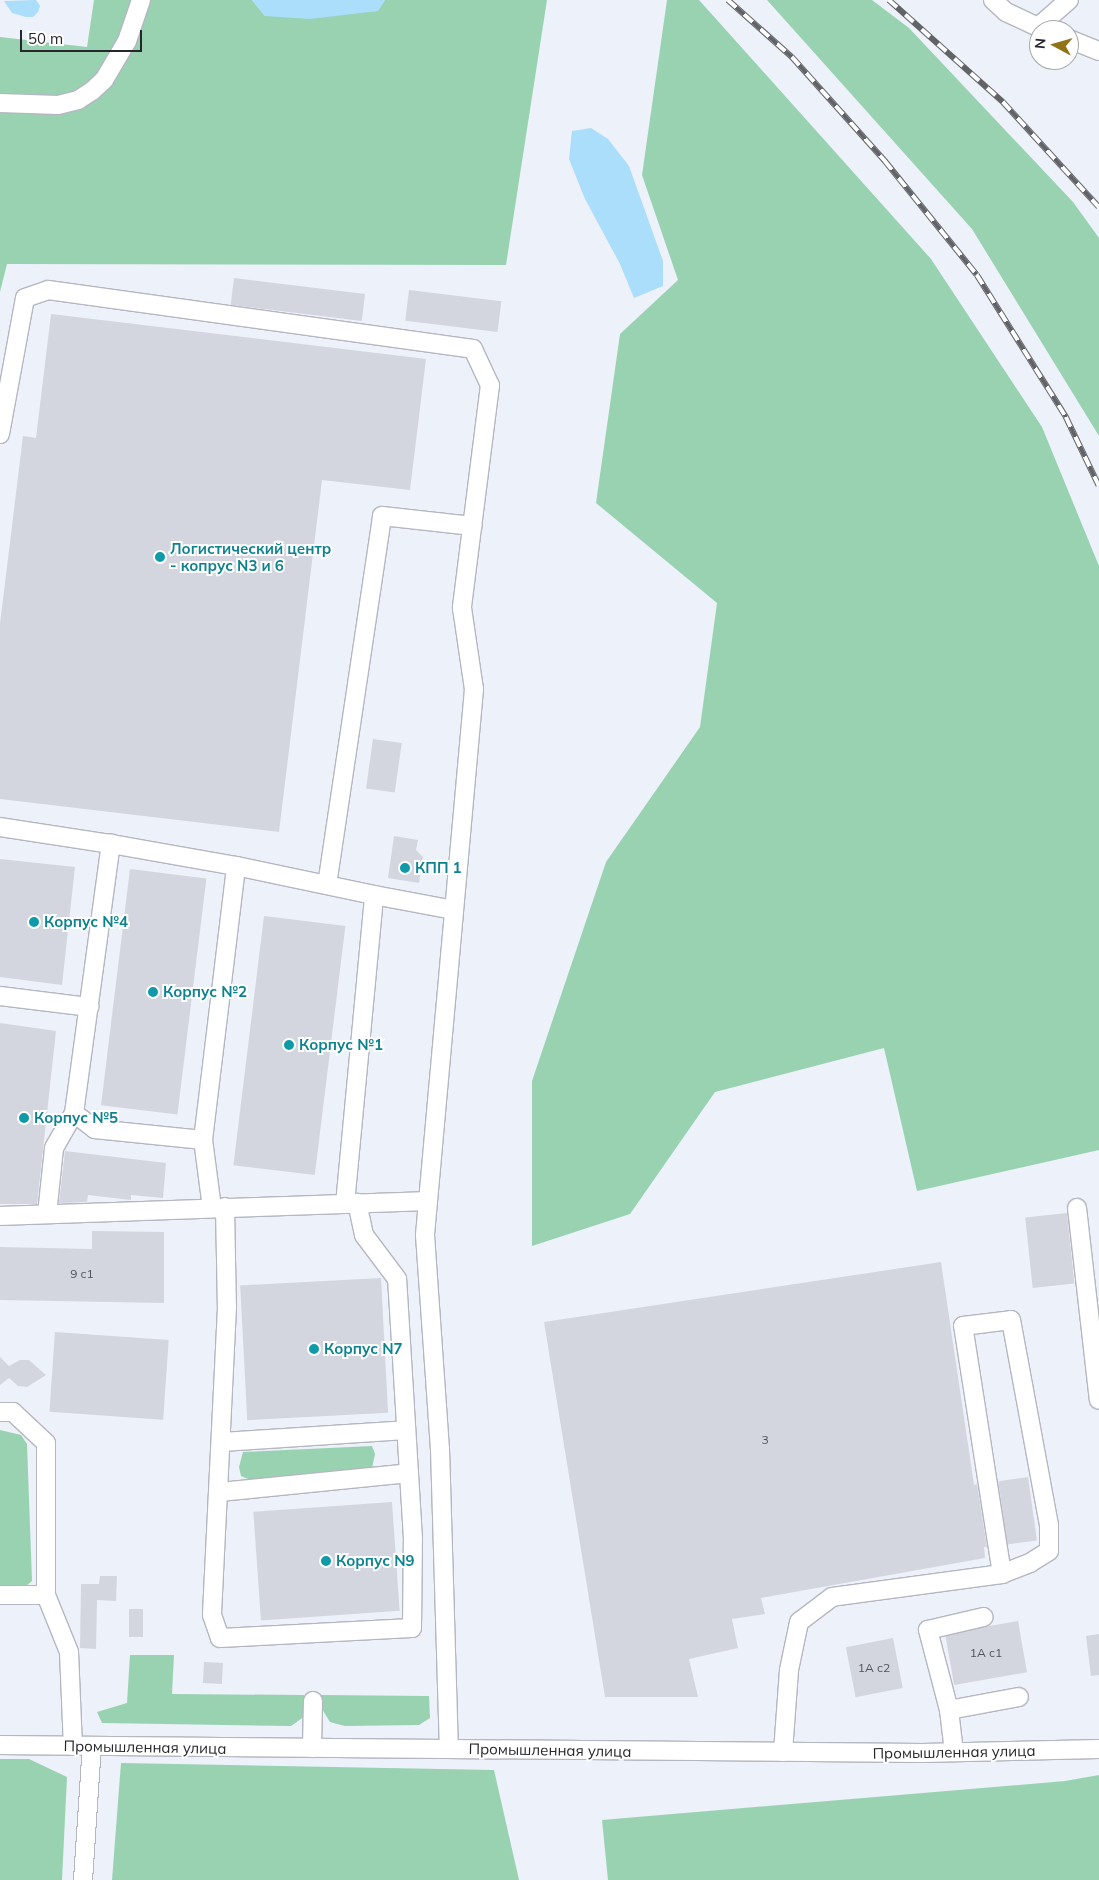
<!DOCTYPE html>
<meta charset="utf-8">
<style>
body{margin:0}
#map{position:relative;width:1099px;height:1880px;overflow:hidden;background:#edf1fa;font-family:Mulish,sans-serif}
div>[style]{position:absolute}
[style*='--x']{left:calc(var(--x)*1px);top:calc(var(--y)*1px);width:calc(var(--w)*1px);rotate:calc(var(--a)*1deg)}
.green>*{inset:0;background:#98d2b1}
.water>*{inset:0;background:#abdefa}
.building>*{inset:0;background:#d3d6df;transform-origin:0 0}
.roads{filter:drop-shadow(1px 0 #b4b7c0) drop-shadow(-1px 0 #b4b7c0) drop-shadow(0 1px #b4b7c0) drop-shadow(0 -1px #b4b7c0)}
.minor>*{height:18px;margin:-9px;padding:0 9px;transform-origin:9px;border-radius:9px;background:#fff}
.rail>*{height:5.5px;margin-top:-2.75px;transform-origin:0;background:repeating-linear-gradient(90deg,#fff 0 11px,#616367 0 22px);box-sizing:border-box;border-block:1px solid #616367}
.dots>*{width:14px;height:14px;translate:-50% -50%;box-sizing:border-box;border:2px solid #fff;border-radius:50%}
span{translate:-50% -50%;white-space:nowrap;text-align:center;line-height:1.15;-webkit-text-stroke:4px #fff;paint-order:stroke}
.number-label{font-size:12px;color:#515357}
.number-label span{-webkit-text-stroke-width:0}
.culture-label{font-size:15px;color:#0d838f;font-weight:700}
.left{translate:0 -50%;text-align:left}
.street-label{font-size:15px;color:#26272a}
.north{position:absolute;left:1029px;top:20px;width:50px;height:50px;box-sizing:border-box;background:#fff;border:1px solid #a8a9aa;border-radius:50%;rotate:276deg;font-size:14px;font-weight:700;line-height:20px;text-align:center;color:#26272a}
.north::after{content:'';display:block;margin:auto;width:18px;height:22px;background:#907217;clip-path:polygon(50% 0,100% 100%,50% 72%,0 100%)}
.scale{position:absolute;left:20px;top:30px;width:122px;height:22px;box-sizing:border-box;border:2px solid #26272a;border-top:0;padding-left:6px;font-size:15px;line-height:18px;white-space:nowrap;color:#26272a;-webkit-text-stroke:4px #fff;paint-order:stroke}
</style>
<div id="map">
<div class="green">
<div style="clip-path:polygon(94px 0,252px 0,265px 16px,377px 11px,385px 0,547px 0,506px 265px,7px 264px,0 292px,0 37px,87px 47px)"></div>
<div style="clip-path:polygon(667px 0,699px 0,931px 259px,1042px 427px,1099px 566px,1099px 1150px,917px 1191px,884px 1048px,715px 1092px,630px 1214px,532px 1246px,532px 1081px,606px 862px,700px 727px,717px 603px,596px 503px,620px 334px,678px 280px,642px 175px)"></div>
<div style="clip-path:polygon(767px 0,872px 0,909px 28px,1073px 202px,1099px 238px,1099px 436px,972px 229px)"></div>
<div style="clip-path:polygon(0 1430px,21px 1435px,27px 1444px,32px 1581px,25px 1587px,0 1587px)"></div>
<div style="clip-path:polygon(372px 1446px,375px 1454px,372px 1468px,253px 1481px,241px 1476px,239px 1467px,243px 1452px)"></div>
<div style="clip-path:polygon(130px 1655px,174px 1655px,172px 1694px,304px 1695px,305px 1716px,291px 1726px,102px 1723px,97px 1712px,127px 1703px)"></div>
<div style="clip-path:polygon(321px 1695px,429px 1696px,430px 1718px,419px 1725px,345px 1726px,330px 1722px,322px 1709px)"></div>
<div style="clip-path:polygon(0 1759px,29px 1759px,67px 1777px,62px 1880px,0 1880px)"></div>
<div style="clip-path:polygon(121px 1763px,494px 1770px,519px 1880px,112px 1880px)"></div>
<div style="clip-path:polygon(1099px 1775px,1099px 1880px,608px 1880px,602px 1820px,1065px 1781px)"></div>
</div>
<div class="water">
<div style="clip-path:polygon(36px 0,40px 6px,38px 12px,33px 17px,26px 17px,12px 13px,4px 1px)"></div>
<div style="clip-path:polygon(252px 0,385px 0,378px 11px,310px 19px,265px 16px)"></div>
<div style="clip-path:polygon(591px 128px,608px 139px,629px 166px,663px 261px,663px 286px,634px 298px,620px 264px,585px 199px,569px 159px,572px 131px)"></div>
</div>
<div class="building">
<div style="left:234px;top:278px;width:132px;height:27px;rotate:7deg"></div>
<div style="left:409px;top:290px;width:93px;height:31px;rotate:7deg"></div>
<div style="clip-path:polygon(51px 314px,426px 359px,410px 490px,322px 480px,279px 832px,0 799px,0 624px,23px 436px,36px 438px)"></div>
<div style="left:373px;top:739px;width:29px;height:50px;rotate:8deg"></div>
<div style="clip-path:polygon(394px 836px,418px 840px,416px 850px,423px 857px,419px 883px,388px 878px)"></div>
<div style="clip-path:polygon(0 859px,75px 867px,62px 985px,0 977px)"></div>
<div style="left:130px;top:869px;width:77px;height:238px;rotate:7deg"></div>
<div style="left:264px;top:916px;width:82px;height:251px;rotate:7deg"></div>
<div style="clip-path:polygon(0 1023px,56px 1031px,37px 1204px,0 1204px)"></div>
<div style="clip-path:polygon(65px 1151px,166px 1163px,163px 1198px,131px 1195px,131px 1200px,88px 1195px,87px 1202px,59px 1203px)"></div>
<div style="left:1067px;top:1213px;width:71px;height:42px;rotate:84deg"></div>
<div style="clip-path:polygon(92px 1231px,164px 1232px,164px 1303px,0 1300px,0 1247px,92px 1249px)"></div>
<div style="clip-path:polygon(941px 1262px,974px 1485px,977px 1484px,987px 1547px,984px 1547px,985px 1558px,761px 1598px,765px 1614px,732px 1619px,738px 1648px,689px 1659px,698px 1697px,605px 1697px,544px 1322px)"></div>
<div style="left:381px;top:1278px;width:135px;height:141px;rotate:87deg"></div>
<div style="left:55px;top:1332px;width:114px;height:80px;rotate:4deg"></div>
<div style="clip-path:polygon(0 1357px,9px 1366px,20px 1360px,29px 1360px,46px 1375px,27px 1387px,18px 1386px,9px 1378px,0 1385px)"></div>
<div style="left:1028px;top:1477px;width:64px;height:30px;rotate:82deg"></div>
<div style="left:392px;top:1502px;width:109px;height:139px;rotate:86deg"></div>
<div style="clip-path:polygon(100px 1576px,117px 1576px,116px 1601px,97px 1600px,96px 1649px,80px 1648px,81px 1584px,99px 1584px)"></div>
<div style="left:129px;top:1609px;width:14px;height:28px"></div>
<div style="left:1018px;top:1621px;width:52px;height:74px;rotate:80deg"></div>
<div style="clip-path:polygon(1099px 1634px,1099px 1675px,1091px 1676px,1086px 1636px)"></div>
<div style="left:893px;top:1638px;width:51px;height:48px;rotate:79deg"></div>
<div style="left:204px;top:1662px;width:19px;height:21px;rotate:3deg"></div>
</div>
<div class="roads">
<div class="minor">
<div style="--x:993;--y:0;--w:18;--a:43"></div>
<div style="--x:1006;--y:12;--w:35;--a:25"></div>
<div style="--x:1038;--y:27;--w:41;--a:-41.1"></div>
<div style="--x:1069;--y:39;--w:32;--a:22"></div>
<div style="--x:0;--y:103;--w:58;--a:2"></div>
<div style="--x:58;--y:105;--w:21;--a:-14"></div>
<div style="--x:78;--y:100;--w:17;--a:-33"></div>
<div style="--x:92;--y:91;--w:16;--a:-43"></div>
<div style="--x:104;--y:80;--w:45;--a:-59.5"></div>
<div style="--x:127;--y:41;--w:43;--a:-71.1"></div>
<div style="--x:0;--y:434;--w:138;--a:-79.6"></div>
<div style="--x:25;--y:298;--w:24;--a:-19"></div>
<div style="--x:48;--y:290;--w:429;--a:7.9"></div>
<div style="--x:473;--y:349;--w:40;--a:65"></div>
<div style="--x:490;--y:385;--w:225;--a:97.2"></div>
<div style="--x:462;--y:608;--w:82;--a:81.6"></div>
<div style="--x:474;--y:689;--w:548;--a:95.13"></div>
<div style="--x:425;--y:1235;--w:215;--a:86"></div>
<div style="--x:440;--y:1449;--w:300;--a:88.3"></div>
<div style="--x:0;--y:827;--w:112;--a:8.7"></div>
<div style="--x:327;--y:885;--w:373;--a:-81.5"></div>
<div style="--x:382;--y:516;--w:91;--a:6.3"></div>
<div style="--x:0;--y:996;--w:90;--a:7"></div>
<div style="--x:203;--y:1140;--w:109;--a:-174.2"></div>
<div style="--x:95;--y:1129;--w:26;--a:-143"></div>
<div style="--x:74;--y:1113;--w:272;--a:-82.2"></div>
<div style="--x:111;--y:844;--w:127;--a:10"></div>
<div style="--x:345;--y:1204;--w:310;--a:-84.6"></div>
<div style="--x:374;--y:895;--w:81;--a:10.6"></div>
<div style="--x:225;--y:1207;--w:100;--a:88.9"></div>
<div style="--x:227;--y:1307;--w:308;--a:92.8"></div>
<div style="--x:212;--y:1615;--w:24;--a:71"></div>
<div style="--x:220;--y:1638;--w:192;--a:-3"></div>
<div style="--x:412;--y:1628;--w:89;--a:-89.4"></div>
<div style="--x:413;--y:1539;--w:260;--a:-93.5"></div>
<div style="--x:397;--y:1279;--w:55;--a:-126.9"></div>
<div style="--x:364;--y:1235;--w:33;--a:-102"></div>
<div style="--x:212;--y:1208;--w:69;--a:-97.5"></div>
<div style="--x:203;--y:1140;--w:276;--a:-83.1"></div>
<div style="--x:236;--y:866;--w:141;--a:11.9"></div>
<div style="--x:1077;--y:1208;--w:193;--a:83.5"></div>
<div style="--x:47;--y:1214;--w:66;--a:-83.9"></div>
<div style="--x:54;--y:1148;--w:40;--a:-60.3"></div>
<div style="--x:0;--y:1216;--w:428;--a:-2"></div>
<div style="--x:0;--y:1412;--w:13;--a:0"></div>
<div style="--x:13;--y:1412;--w:45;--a:43.2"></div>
<div style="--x:46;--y:1443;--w:152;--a:90"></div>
<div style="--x:46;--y:1595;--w:61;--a:68"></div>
<div style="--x:69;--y:1652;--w:94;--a:87.6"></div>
<div style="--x:222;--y:1442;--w:184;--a:-3.7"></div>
<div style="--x:220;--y:1492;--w:190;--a:-5.7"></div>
<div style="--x:0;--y:1595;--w:46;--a:0"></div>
<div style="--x:949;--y:1710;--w:71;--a:-10.5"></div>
<div style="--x:0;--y:1745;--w:922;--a:0.5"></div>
<div style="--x:922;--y:1753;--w:177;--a:-1.3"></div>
<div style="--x:312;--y:1748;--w:47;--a:-88.8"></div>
<div style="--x:783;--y:1752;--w:82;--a:-85.8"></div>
<div style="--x:789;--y:1670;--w:49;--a:-78.2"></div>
<div style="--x:799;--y:1622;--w:41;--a:-37.1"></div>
<div style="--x:832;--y:1597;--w:172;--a:-7.7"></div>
<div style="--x:1002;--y:1574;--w:251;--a:-98.9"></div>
<div style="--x:963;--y:1326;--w:48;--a:-7.1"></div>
<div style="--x:1011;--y:1320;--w:208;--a:79.5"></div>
<div style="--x:1049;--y:1525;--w:26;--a:90"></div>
<div style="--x:1049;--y:1551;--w:22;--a:148"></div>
<div style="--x:1030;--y:1563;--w:30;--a:159"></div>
<div style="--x:954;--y:1752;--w:42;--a:-96.8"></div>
<div style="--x:949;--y:1710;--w:83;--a:-104.7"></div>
<div style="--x:928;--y:1630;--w:57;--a:-13.1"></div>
<div style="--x:83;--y:1880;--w:134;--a:-86.2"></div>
</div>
</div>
<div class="rail">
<div style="--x:728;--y:0;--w:86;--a:41.7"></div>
<div style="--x:792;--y:57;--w:140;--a:48.2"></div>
<div style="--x:885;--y:161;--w:146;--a:51.1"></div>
<div style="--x:977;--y:275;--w:168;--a:57.9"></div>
<div style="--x:1066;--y:417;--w:76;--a:64.4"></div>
<div style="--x:889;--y:0;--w:153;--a:41.8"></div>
<div style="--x:1003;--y:102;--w:142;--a:47.6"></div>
</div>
<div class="dots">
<div style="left:160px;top:557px;background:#0f9aa8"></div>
<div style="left:405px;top:868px;background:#0f9aa8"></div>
<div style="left:34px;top:922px;background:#0f9aa8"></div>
<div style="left:153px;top:992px;background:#0f9aa8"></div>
<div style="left:289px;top:1045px;background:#0f9aa8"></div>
<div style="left:24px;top:1118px;background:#0f9aa8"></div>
<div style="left:314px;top:1349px;background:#0f9aa8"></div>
<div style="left:326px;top:1561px;background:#0f9aa8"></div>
</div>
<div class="number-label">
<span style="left:82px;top:1274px">9 с1</span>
<span style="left:765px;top:1440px">3</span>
<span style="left:986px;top:1653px">1А с1</span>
<span style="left:874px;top:1668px">1А с2</span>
</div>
<div class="culture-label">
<span class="left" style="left:170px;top:557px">Логистический центр<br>- копрус N3 и 6</span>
<span class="left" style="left:415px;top:868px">КПП 1</span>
<span class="left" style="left:44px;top:922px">Корпус №4</span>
<span class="left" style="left:163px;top:992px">Корпус №2</span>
<span class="left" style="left:299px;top:1045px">Корпус №1</span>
<span class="left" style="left:34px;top:1118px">Корпус №5</span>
<span class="left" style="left:324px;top:1349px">Корпус N7</span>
<span class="left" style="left:336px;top:1561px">Корпус N9</span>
</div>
<div class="street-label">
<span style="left:145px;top:1747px;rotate:1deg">Промышленная улица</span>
<span style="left:550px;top:1750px;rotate:1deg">Промышленная улица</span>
<span style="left:954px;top:1752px;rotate:-1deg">Промышленная улица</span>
</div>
<div class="north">N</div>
<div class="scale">50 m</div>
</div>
